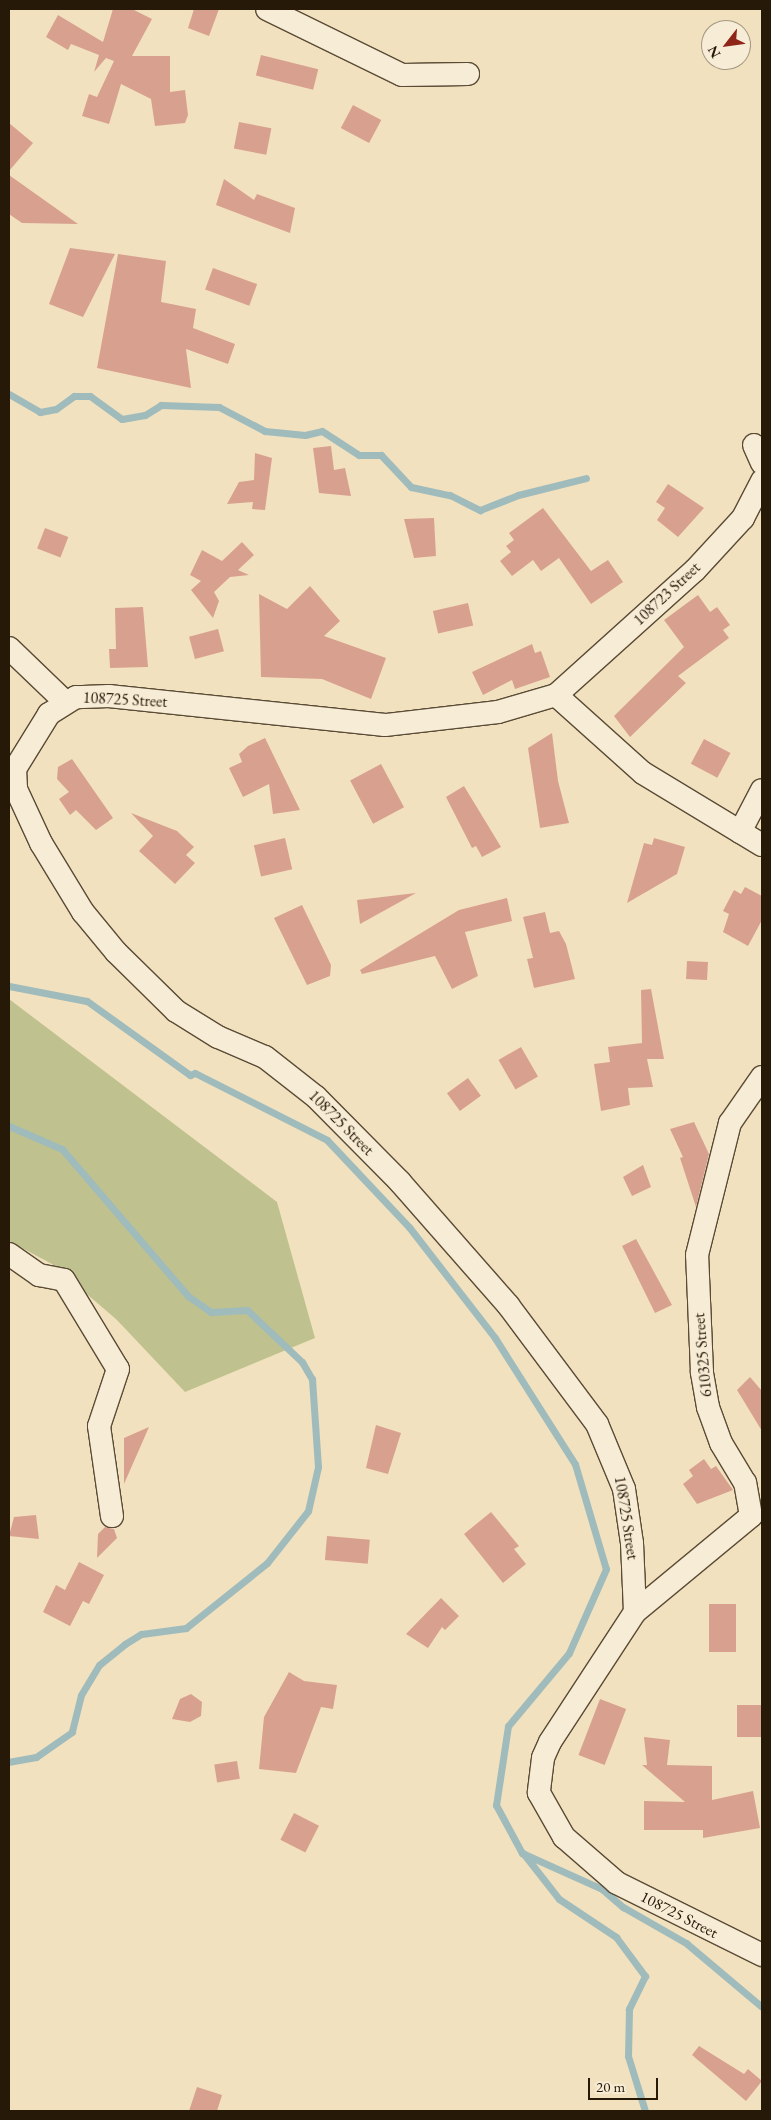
<!DOCTYPE html>
<style>
body{margin:0}
#map{position:relative;width:771px;height:2120px;overflow:hidden;background:#f2e1be;font-family:"EB Garamond",serif}
div>[style]{position:absolute}
[style*='--x']{left:calc(var(--x)*1px);top:calc(var(--y)*1px);width:calc(var(--w)*1px);rotate:calc(var(--a)*1deg)}
.green>*{inset:0;background:#bfc28e}
.stream>*{height:7px;margin:-3.5px;padding:0 3.5px;transform-origin:3.5px;border-radius:3.5px;background:#9fbbbc}
.building>*{inset:0;background:#d8a18f;transform-origin:0 0}
.roads{filter:drop-shadow(1px 0 #5a4b36) drop-shadow(-1px 0 #5a4b36) drop-shadow(0 1px #5a4b36) drop-shadow(0 -1px #5a4b36)}
.minor>*{height:22px;margin:-11px;padding:0 11px;transform-origin:11px;border-radius:11px;background:#f7ecd5}
span{translate:-50% -50%;white-space:nowrap;text-align:center;line-height:1.15;-webkit-text-stroke:4px #f7ecd5;paint-order:stroke}
.street-label{font-size:16px;color:#271908}
.frame{position:absolute;inset:0;border:10px solid #271908;pointer-events:none}
.north{position:absolute;left:701px;top:20px;width:50px;height:50px;box-sizing:border-box;background:#f7ecd5;border:1px solid #a49883;border-radius:50%;rotate:240deg;font-size:14px;font-weight:700;line-height:20px;text-align:center;color:#271908}
.north::after{content:'';display:block;margin:auto;width:18px;height:22px;background:#8f2418;clip-path:polygon(50% 0,100% 100%,50% 72%,0 100%)}
.scale{position:absolute;left:588px;top:2078px;width:70px;height:22px;box-sizing:border-box;border:2px solid #271908;border-top:0;padding-left:6px;font-size:15px;line-height:18px;white-space:nowrap;color:#271908;-webkit-text-stroke:4px #f7ecd5;paint-order:stroke}
</style>
<div id="map">
<div class="green">
<div style="clip-path:polygon(9px 999px,277px 1202px,315px 1338px,185px 1392px,117px 1320px,52px 1264px,9px 1241px)"></div>
</div>
<div class="stream">
<div style="--x:9;--y:394;--w:36;--a:30"></div>
<div style="--x:40;--y:412;--w:16;--a:-11"></div>
<div style="--x:56;--y:409;--w:22;--a:-36"></div>
<div style="--x:74;--y:396;--w:16;--a:0"></div>
<div style="--x:90;--y:396;--w:39;--a:36"></div>
<div style="--x:122;--y:419;--w:23;--a:-10"></div>
<div style="--x:145;--y:415;--w:19;--a:-32"></div>
<div style="--x:161;--y:405;--w:58;--a:2"></div>
<div style="--x:219;--y:407;--w:52;--a:27.6"></div>
<div style="--x:265;--y:431;--w:40;--a:5.7"></div>
<div style="--x:305;--y:435;--w:17;--a:-13"></div>
<div style="--x:322;--y:431;--w:44;--a:33"></div>
<div style="--x:359;--y:455;--w:22;--a:0"></div>
<div style="--x:381;--y:455;--w:44;--a:46.8"></div>
<div style="--x:411;--y:487;--w:40;--a:12"></div>
<div style="--x:450;--y:495;--w:34;--a:27"></div>
<div style="--x:480;--y:510;--w:41;--a:-21.5"></div>
<div style="--x:518;--y:495;--w:70;--a:-14"></div>
<div style="--x:9;--y:986;--w:79;--a:10.9"></div>
<div style="--x:87;--y:1001;--w:127;--a:35.7"></div>
<div style="--x:190;--y:1075;--w:5;--a:-22"></div>
<div style="--x:195;--y:1073;--w:148;--a:26.9"></div>
<div style="--x:327;--y:1140;--w:120;--a:46.7"></div>
<div style="--x:409;--y:1227;--w:140;--a:52.2"></div>
<div style="--x:495;--y:1338;--w:149;--a:57.6"></div>
<div style="--x:575;--y:1464;--w:109;--a:73.6"></div>
<div style="--x:606;--y:1569;--w:92;--a:113.8"></div>
<div style="--x:569;--y:1653;--w:95;--a:129.9"></div>
<div style="--x:508;--y:1726;--w:80;--a:98.6"></div>
<div style="--x:496;--y:1805;--w:55;--a:61.6"></div>
<div style="--x:522;--y:1853;--w:88;--a:24.2"></div>
<div style="--x:602;--y:1889;--w:28;--a:41"></div>
<div style="--x:623;--y:1907;--w:73;--a:29.7"></div>
<div style="--x:686;--y:1943;--w:99;--a:40.1"></div>
<div style="--x:9;--y:1126;--w:58;--a:23.5"></div>
<div style="--x:62;--y:1149;--w:194;--a:49.4"></div>
<div style="--x:188;--y:1296;--w:28;--a:35"></div>
<div style="--x:211;--y:1312;--w:36;--a:-3"></div>
<div style="--x:247;--y:1310;--w:76;--a:43.4"></div>
<div style="--x:302;--y:1362;--w:20;--a:60"></div>
<div style="--x:312;--y:1379;--w:88;--a:86.1"></div>
<div style="--x:318;--y:1467;--w:45;--a:102.8"></div>
<div style="--x:308;--y:1511;--w:66;--a:128.3"></div>
<div style="--x:267;--y:1563;--w:104;--a:141.3"></div>
<div style="--x:186;--y:1628;--w:45;--a:172.4"></div>
<div style="--x:141;--y:1634;--w:19;--a:148"></div>
<div style="--x:125;--y:1644;--w:33;--a:141"></div>
<div style="--x:99;--y:1665;--w:35;--a:121"></div>
<div style="--x:81;--y:1695;--w:38;--a:104"></div>
<div style="--x:72;--y:1732;--w:44;--a:145.2"></div>
<div style="--x:36;--y:1757;--w:27;--a:170"></div>
<div style="--x:523;--y:1853;--w:58;--a:52"></div>
<div style="--x:559;--y:1899;--w:69;--a:33.7"></div>
<div style="--x:616;--y:1937;--w:49;--a:53.4"></div>
<div style="--x:645;--y:1976;--w:37;--a:116"></div>
<div style="--x:629;--y:2009;--w:47;--a:91.2"></div>
<div style="--x:628;--y:2056;--w:58;--a:72.8"></div>
</div>
<div class="building">
<div style="clip-path:polygon(113px 9px,132px 9px,152px 19px,132px 56px,170px 56px,170px 92px,185px 90px,188px 115px,185px 123px,155px 126px,151px 99px,121px 84px,109px 124px,82px 116px,89px 94px,97px 97px,114px 61px,106px 58px,94px 72px,99px 55px,71px 44px,68px 50px,46px 37px,58px 15px,103px 42px)"></div>
<div style="clip-path:polygon(194px 9px,219px 9px,209px 36px,188px 28px)"></div>
<div style="left:261px;top:55px;width:59px;height:21px;rotate:14deg"></div>
<div style="left:353px;top:105px;width:32px;height:26px;rotate:28deg"></div>
<div style="left:239px;top:122px;width:33px;height:27px;rotate:11deg"></div>
<div style="clip-path:polygon(9px 123px,33px 143px,9px 171px)"></div>
<div style="clip-path:polygon(9px 175px,78px 224px,22px 223px,9px 214px)"></div>
<div style="clip-path:polygon(224px 179px,254px 200px,257px 194px,295px 208px,290px 233px,216px 205px)"></div>
<div style="clip-path:polygon(70px 248px,115px 254px,83px 317px,49px 304px)"></div>
<div style="clip-path:polygon(118px 254px,166px 261px,161px 302px,196px 309px,193px 328px,235px 344px,228px 364px,186px 349px,191px 388px,97px 368px)"></div>
<div style="left:213px;top:268px;width:47px;height:23px;rotate:20deg"></div>
<div style="clip-path:polygon(331px 446px,334px 470px,345px 468px,351px 496px,319px 493px,313px 448px)"></div>
<div style="clip-path:polygon(255px 453px,272px 458px,265px 510px,252px 509px,253px 502px,227px 504px,239px 482px,254px 480px)"></div>
<div style="clip-path:polygon(668px 484px,704px 508px,678px 537px,657px 520px,665px 508px,656px 502px)"></div>
<div style="clip-path:polygon(543px 508px,591px 571px,608px 560px,623px 582px,591px 604px,559px 558px,541px 571px,533px 560px,512px 576px,500px 561px,511px 552px,506px 546px,514px 540px,509px 533px)"></div>
<div style="clip-path:polygon(434px 518px,436px 556px,414px 558px,404px 519px)"></div>
<div style="left:45px;top:528px;width:25px;height:22px;rotate:21deg"></div>
<div style="clip-path:polygon(242px 542px,254px 555px,238px 570px,249px 575px,230px 577px,214px 592px,219px 601px,213px 618px,191px 590px,201px 581px,190px 575px,202px 550px,222px 561px)"></div>
<div style="clip-path:polygon(310px 586px,340px 621px,324px 636px,386px 658px,371px 699px,322px 679px,261px 677px,259px 594px,287px 609px)"></div>
<div style="clip-path:polygon(698px 595px,710px 612px,717px 607px,730px 625px,723px 630px,729px 638px,678px 676px,686px 683px,630px 737px,614px 716px,684px 647px,664px 620px)"></div>
<div style="left:468px;top:603px;width:23px;height:36px;rotate:77deg"></div>
<div style="clip-path:polygon(143px 607px,148px 667px,110px 668px,109px 649px,116px 649px,115px 608px)"></div>
<div style="left:218px;top:629px;width:23px;height:30px;rotate:75deg"></div>
<div style="clip-path:polygon(532px 644px,535px 653px,541px 651px,550px 677px,515px 689px,512px 680px,483px 695px,472px 672px)"></div>
<div style="clip-path:polygon(552px 733px,558px 781px,569px 823px,540px 828px,528px 748px)"></div>
<div style="clip-path:polygon(265px 738px,267px 742px,300px 810px,273px 814px,269px 784px,243px 797px,229px 768px,242px 762px,239px 754px,248px 746px)"></div>
<div style="left:704px;top:739px;width:30px;height:28px;rotate:28deg"></div>
<div style="clip-path:polygon(72px 759px,113px 818px,96px 830px,76px 810px,70px 815px,59px 799px,69px 792px,57px 779px,58px 767px)"></div>
<div style="left:381px;top:764px;width:49px;height:35px;rotate:62deg"></div>
<div style="clip-path:polygon(464px 786px,501px 847px,482px 857px,476px 846px,472px 848px,446px 797px)"></div>
<div style="clip-path:polygon(131px 813px,177px 831px,194px 847px,186px 855px,195px 863px,175px 884px,139px 851px,153px 836px)"></div>
<div style="left:285px;top:838px;width:32px;height:32px;rotate:77deg"></div>
<div style="clip-path:polygon(654px 838px,685px 847px,677px 874px,627px 903px,644px 843px,652px 845px)"></div>
<div style="clip-path:polygon(745px 887px,762px 896px,762px 920px,748px 946px,723px 932px,729px 914px,723px 911px,734px 890px,741px 894px)"></div>
<div style="clip-path:polygon(416px 893px,360px 924px,357px 900px)"></div>
<div style="clip-path:polygon(507px 898px,512px 921px,465px 932px,478px 976px,452px 989px,435px 956px,362px 974px,360px 970px,459px 910px)"></div>
<div style="clip-path:polygon(302px 905px,331px 965px,330px 976px,307px 985px,274px 918px)"></div>
<div style="clip-path:polygon(545px 912px,550px 933px,559px 931px,566px 944px,575px 979px,534px 988px,527px 959px,533px 958px,523px 917px)"></div>
<div style="left:687px;top:961px;width:21px;height:18px;rotate:3deg"></div>
<div style="clip-path:polygon(651px 989px,664px 1059px,647px 1059px,653px 1087px,628px 1088px,630px 1105px,601px 1111px,594px 1064px,610px 1062px,608px 1047px,642px 1043px,641px 990px)"></div>
<div style="left:521px;top:1047px;width:34px;height:26px;rotate:60deg"></div>
<div style="left:468px;top:1078px;width:22px;height:26px;rotate:54deg"></div>
<div style="clip-path:polygon(694px 1122px,709px 1154px,696px 1207px,680px 1158px,683px 1157px,670px 1129px)"></div>
<div style="clip-path:polygon(643px 1165px,651px 1187px,632px 1196px,623px 1177px)"></div>
<div style="clip-path:polygon(636px 1239px,672px 1305px,655px 1313px,622px 1246px)"></div>
<div style="clip-path:polygon(750px 1377px,762px 1391px,762px 1431px,737px 1390px)"></div>
<div style="clip-path:polygon(376px 1425px,401px 1433px,388px 1474px,366px 1468px)"></div>
<div style="clip-path:polygon(149px 1427px,124px 1484px,124px 1438px)"></div>
<div style="clip-path:polygon(704px 1459px,711px 1469px,716px 1466px,733px 1490px,697px 1504px,683px 1484px,693px 1476px,689px 1470px)"></div>
<div style="clip-path:polygon(491px 1512px,519px 1546px,514px 1549px,526px 1564px,503px 1583px,464px 1534px)"></div>
<div style="clip-path:polygon(36px 1515px,39px 1539px,9px 1536px,14px 1517px)"></div>
<div style="clip-path:polygon(105px 1527px,114px 1529px,117px 1538px,97px 1558px,98px 1534px)"></div>
<div style="left:327px;top:1536px;width:43px;height:24px;rotate:5deg"></div>
<div style="clip-path:polygon(79px 1562px,104px 1575px,89px 1604px,83px 1601px,70px 1626px,43px 1612px,56px 1585px,65px 1590px)"></div>
<div style="clip-path:polygon(441px 1598px,459px 1616px,445px 1630px,442px 1627px,428px 1648px,406px 1634px)"></div>
<div style="left:709px;top:1604px;width:27px;height:48px"></div>
<div style="clip-path:polygon(289px 1672px,304px 1681px,337px 1685px,333px 1709px,321px 1707px,296px 1773px,259px 1769px,264px 1717px)"></div>
<div style="clip-path:polygon(191px 1694px,202px 1702px,201px 1716px,190px 1722px,172px 1719px,180px 1699px)"></div>
<div style="left:600px;top:1699px;width:28px;height:60px;rotate:21deg"></div>
<div style="left:737px;top:1705px;width:25px;height:32px"></div>
<div style="clip-path:polygon(644px 1737px,670px 1740px,667px 1765px,712px 1766px,712px 1800px,753px 1791px,760px 1828px,703px 1838px,703px 1830px,644px 1830px,644px 1801px,685px 1802px,642px 1765px,647px 1765px)"></div>
<div style="left:237px;top:1761px;width:18px;height:23px;rotate:81deg"></div>
<div style="left:294px;top:1813px;width:28px;height:30px;rotate:27deg"></div>
<div style="clip-path:polygon(699px 2046px,744px 2074px,748px 2069px,762px 2081px,746px 2101px,692px 2055px)"></div>
<div style="clip-path:polygon(197px 2087px,222px 2095px,217px 2111px,189px 2111px)"></div>
</div>
<div class="roads">
<div class="minor">
<div style="--x:267;--y:9;--w:150;--a:26.1"></div>
<div style="--x:402;--y:75;--w:66;--a:-0.9"></div>
<div style="--x:754;--y:445;--w:20;--a:66"></div>
<div style="--x:762;--y:481;--w:42;--a:117.2"></div>
<div style="--x:743;--y:518;--w:71;--a:132.7"></div>
<div style="--x:695;--y:570;--w:187;--a:138"></div>
<div style="--x:556;--y:695;--w:60;--a:163.7"></div>
<div style="--x:498;--y:712;--w:114;--a:173.4"></div>
<div style="--x:385;--y:725;--w:278;--a:-174"></div>
<div style="--x:109;--y:696;--w:33;--a:178"></div>
<div style="--x:76;--y:697;--w:32;--a:148"></div>
<div style="--x:49;--y:714;--w:65;--a:121.7"></div>
<div style="--x:15;--y:769;--w:20;--a:87"></div>
<div style="--x:16;--y:789;--w:60;--a:65.2"></div>
<div style="--x:41;--y:843;--w:81;--a:58.7"></div>
<div style="--x:83;--y:912;--w:52;--a:50.5"></div>
<div style="--x:116;--y:952;--w:84;--a:44.5"></div>
<div style="--x:176;--y:1011;--w:49;--a:31.8"></div>
<div style="--x:218;--y:1037;--w:51;--a:23.1"></div>
<div style="--x:265;--y:1057;--w:65;--a:38.1"></div>
<div style="--x:316;--y:1097;--w:120;--a:45.3"></div>
<div style="--x:400;--y:1182;--w:164;--a:48.7"></div>
<div style="--x:508;--y:1305;--w:149;--a:53.2"></div>
<div style="--x:597;--y:1424;--w:70;--a:67.4"></div>
<div style="--x:624;--y:1489;--w:55;--a:81.6"></div>
<div style="--x:632;--y:1543;--w:69;--a:87.5"></div>
<div style="--x:635;--y:1612;--w:155;--a:123.2"></div>
<div style="--x:550;--y:1742;--w:17;--a:114"></div>
<div style="--x:543;--y:1758;--w:35;--a:97"></div>
<div style="--x:539;--y:1793;--w:51;--a:60.4"></div>
<div style="--x:564;--y:1837;--w:70;--a:41"></div>
<div style="--x:617;--y:1883;--w:162;--a:26.4"></div>
<div style="--x:9;--y:648;--w:76;--a:43.9"></div>
<div style="--x:556;--y:695;--w:117;--a:41.9"></div>
<div style="--x:643;--y:773;--w:139;--a:31.2"></div>
<div style="--x:740;--y:832;--w:47;--a:-62.4"></div>
<div style="--x:9;--y:1254;--w:37;--a:35"></div>
<div style="--x:39;--y:1275;--w:25;--a:11"></div>
<div style="--x:64;--y:1280;--w:104;--a:58.8"></div>
<div style="--x:118;--y:1369;--w:60;--a:108.4"></div>
<div style="--x:99;--y:1426;--w:91;--a:81.8"></div>
<div style="--x:635;--y:1612;--w:151;--a:-39.6"></div>
<div style="--x:751;--y:1516;--w:34;--a:-100"></div>
<div style="--x:745;--y:1483;--w:47;--a:-121"></div>
<div style="--x:721;--y:1443;--w:38;--a:-110"></div>
<div style="--x:708;--y:1407;--w:36;--a:-100"></div>
<div style="--x:702;--y:1372;--w:117;--a:-92.4"></div>
<div style="--x:697;--y:1255;--w:136;--a:-76"></div>
<div style="--x:730;--y:1123;--w:56;--a:-55.2"></div>
</div>
</div>
<div class="street-label">
<span style="left:667px;top:594px;rotate:-43deg">108723 Street</span>
<span style="left:125px;top:700px;rotate:3deg">108725 Street</span>
<span style="left:341px;top:1123px;rotate:45deg">108725 Street</span>
<span style="left:703px;top:1355px;rotate:-95deg">610325 Street</span>
<span style="left:626px;top:1518px;rotate:81deg">108725 Street</span>
<span style="left:679px;top:1915px;rotate:27deg">108725 Street</span>
</div>
<div class="frame"></div>
<div class="north">N</div>
<div class="scale">20 m</div>
</div>
